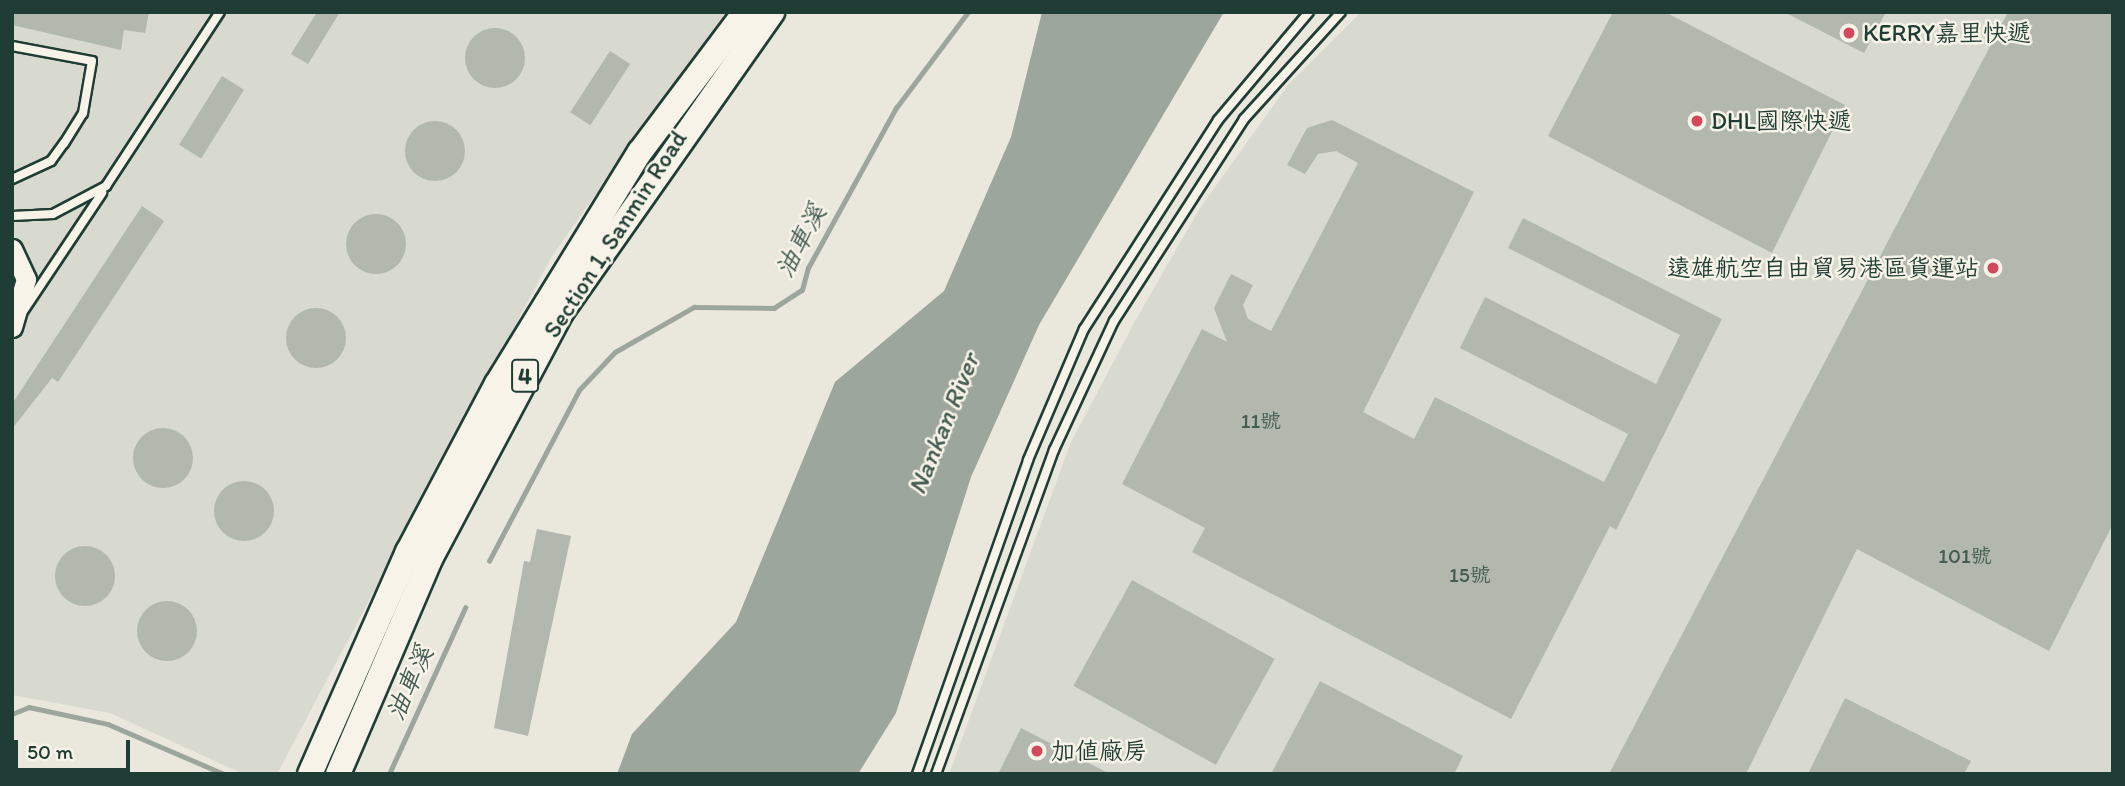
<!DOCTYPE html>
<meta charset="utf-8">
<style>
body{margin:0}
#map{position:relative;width:2125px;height:786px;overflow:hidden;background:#eae8dd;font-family:Itim,"LXGW WenKai TC",sans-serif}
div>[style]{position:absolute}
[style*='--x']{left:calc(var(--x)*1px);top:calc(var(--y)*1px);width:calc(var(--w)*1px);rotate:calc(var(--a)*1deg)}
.built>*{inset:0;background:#d9dacf}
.water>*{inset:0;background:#9ca69c}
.stream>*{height:4.5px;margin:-2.25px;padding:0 2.25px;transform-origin:2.25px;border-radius:2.25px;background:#9ca69c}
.building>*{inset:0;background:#b2b8ae;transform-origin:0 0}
.round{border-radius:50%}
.roads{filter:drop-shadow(2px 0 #1f3d34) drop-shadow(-2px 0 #1f3d34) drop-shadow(0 2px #1f3d34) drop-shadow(0 -2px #1f3d34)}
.service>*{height:8px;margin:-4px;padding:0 4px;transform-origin:4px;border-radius:4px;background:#f7f3e8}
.tertiary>*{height:19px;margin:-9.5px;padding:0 9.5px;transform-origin:9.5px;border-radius:9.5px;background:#f7f3e8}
.primary>*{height:24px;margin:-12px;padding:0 12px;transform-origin:12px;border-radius:12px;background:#f7f3e8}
.dots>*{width:19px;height:19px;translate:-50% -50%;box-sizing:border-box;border:4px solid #f7f3e8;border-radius:50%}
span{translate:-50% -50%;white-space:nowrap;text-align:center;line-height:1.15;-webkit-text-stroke:5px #f7f3e8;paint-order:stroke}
.number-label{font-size:21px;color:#445c52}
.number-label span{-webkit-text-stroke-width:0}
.shield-label span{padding:2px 5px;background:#f7f3e8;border:2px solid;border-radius:5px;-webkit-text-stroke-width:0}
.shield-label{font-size:23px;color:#1f3d34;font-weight:700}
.poi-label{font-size:24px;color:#1f3d34}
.left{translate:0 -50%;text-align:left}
.right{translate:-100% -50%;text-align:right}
.street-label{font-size:24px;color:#1f3d34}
.water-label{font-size:26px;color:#445c53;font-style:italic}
.frame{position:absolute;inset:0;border:14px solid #1f3d34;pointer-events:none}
.scale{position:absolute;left:14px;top:740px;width:116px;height:32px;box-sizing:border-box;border:4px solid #1f3d34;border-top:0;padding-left:9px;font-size:21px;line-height:24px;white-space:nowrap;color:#1f3d34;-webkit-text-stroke:5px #f7f3e8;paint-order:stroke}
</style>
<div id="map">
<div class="built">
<div style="clip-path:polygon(12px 12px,726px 12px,552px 256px,277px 774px,243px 774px,110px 713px,12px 695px)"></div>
<div style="clip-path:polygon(1361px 12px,2113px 12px,2113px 774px,949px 774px,1071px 442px,1134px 323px,1200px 208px,1288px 85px)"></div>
</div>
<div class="water">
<div style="clip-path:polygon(1042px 12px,1224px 12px,1039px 325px,971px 477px,896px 713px,858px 774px,617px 774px,632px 734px,736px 622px,835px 382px,944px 291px,1011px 137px)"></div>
</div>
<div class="stream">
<div style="--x:489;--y:561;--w:193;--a:-62.2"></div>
<div style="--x:579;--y:390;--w:52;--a:-46.5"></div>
<div style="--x:615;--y:352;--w:91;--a:-29.7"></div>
<div style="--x:694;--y:307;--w:80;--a:0.7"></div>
<div style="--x:774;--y:308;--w:33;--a:-33"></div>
<div style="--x:802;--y:290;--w:23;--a:-75"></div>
<div style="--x:808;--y:268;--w:183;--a:-61.2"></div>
<div style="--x:896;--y:108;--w:120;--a:-53.1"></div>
<div style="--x:12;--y:714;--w:18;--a:-22"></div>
<div style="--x:29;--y:707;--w:81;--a:12.1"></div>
<div style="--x:108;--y:724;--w:126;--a:23.3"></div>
<div style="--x:389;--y:774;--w:183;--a:-65.4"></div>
</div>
<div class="building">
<div style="clip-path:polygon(12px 12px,149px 12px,145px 33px,124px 30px,121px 50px,12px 25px)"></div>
<div style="clip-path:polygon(317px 12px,340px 12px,308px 64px,291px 54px)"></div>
<div style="clip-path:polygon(1613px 12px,1665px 12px,1845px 105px,1772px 253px,1548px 136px)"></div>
<div style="clip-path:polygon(1784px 12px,1886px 12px,1864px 53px)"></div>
<div style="clip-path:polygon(2008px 12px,2113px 12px,2113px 524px,2049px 651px,1857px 549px,1746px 774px,1609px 774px)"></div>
<div class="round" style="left:465px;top:28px;width:60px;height:60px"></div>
<div style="left:610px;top:51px;width:24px;height:73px;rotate:33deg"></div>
<div style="left:222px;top:76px;width:26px;height:81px;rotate:32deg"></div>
<div style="clip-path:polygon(1332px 120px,1474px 192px,1363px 412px,1414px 439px,1435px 397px,1604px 482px,1628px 434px,1460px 348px,1485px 297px,1656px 384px,1680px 335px,1508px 248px,1523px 218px,1722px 319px,1616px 530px,1610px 526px,1511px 719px,1192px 552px,1205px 528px,1122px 484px,1202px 329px,1227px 342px,1214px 308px,1231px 274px,1253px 285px,1243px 305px,1248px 319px,1271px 331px,1358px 163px,1336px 151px,1318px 154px,1305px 174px,1287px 165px,1307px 128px)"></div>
<div class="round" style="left:405px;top:121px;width:60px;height:60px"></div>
<div style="clip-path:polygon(142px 206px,164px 221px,58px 382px,52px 378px,12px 429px,12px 404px)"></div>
<div class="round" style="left:346px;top:214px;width:60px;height:60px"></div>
<div class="round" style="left:286px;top:308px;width:60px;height:60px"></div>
<div class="round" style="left:133px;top:428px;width:60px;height:60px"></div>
<div class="round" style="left:214px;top:481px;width:60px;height:60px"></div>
<div style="clip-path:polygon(537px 529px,571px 536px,528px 736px,494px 728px,524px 561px,530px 562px)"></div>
<div class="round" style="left:55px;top:546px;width:60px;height:60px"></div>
<div style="left:1132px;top:580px;width:163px;height:121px;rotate:29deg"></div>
<div class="round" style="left:137px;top:601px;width:60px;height:60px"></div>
<div style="clip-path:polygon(1320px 681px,1463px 756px,1454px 774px,1271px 774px)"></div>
<div style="clip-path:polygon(1845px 698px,1971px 761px,1964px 774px,1808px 774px)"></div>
<div style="clip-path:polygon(1021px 728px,1110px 774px,998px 774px)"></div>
</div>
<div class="roads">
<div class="service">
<div style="--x:12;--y:46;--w:81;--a:10.6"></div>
<div style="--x:92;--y:61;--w:53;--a:99.8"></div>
<div style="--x:83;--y:113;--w:36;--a:122"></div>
<div style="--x:64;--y:143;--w:22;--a:126"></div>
<div style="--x:51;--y:161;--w:43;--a:155.2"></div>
<div style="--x:12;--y:216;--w:41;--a:-2.8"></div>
<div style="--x:53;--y:214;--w:60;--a:-27.8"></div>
<div style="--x:106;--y:186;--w:208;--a:-56.8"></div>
<div style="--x:24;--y:310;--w:141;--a:-56.3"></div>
<div style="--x:917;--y:774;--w:333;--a:-70.5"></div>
<div style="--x:1028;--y:460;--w:142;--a:-66.9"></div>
<div style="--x:1084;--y:329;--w:248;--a:-57.3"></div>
<div style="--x:1218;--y:120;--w:141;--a:-49.9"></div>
<div style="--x:936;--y:774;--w:345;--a:-70"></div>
<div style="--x:1054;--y:450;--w:142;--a:-65.1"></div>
<div style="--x:1114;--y:321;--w:240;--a:-57.2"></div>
<div style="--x:1244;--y:119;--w:144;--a:-47.8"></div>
</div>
<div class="tertiary">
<div style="--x:12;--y:249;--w:33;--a:65"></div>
<div style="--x:26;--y:279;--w:50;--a:106.3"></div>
</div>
<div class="primary">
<div style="--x:310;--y:774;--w:243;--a:-66.2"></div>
<div style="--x:408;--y:552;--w:190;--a:-62.1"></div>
<div style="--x:497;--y:384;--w:273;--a:-58.4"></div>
<div style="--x:640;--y:152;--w:175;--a:-53.1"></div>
<div style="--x:338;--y:774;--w:234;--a:-66.8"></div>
<div style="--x:430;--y:559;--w:277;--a:-62"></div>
<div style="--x:560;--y:314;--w:369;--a:-54.9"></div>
</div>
</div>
<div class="dots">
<div style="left:1849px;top:33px;background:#d1495b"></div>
<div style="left:1697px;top:121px;background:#d1495b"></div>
<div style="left:1993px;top:268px;background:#d1495b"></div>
<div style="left:1037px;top:751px;background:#d1495b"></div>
</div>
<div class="number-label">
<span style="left:1261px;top:421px">11號</span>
<span style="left:1965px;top:556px">101號</span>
<span style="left:1470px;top:575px">15號</span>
</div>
<div class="shield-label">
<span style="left:525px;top:376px">4</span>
</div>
<div class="poi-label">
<span class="left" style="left:1863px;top:33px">KERRY嘉里快遞</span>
<span class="left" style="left:1711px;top:121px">DHL國際快遞</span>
<span class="right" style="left:1979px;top:268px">遠雄航空自由貿易港區貨運站</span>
<span class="left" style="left:1051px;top:751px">加值廠房</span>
</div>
<div class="street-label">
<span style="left:615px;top:234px;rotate:-57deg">Section 1, Sanmin Road</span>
</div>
<div class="water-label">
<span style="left:801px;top:241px;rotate:-62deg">油車溪</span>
<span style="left:944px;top:424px;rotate:-68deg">Nankan River</span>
<span style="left:410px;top:683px;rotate:-66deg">油車溪</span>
</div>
<div class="frame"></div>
<div class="scale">50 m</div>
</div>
